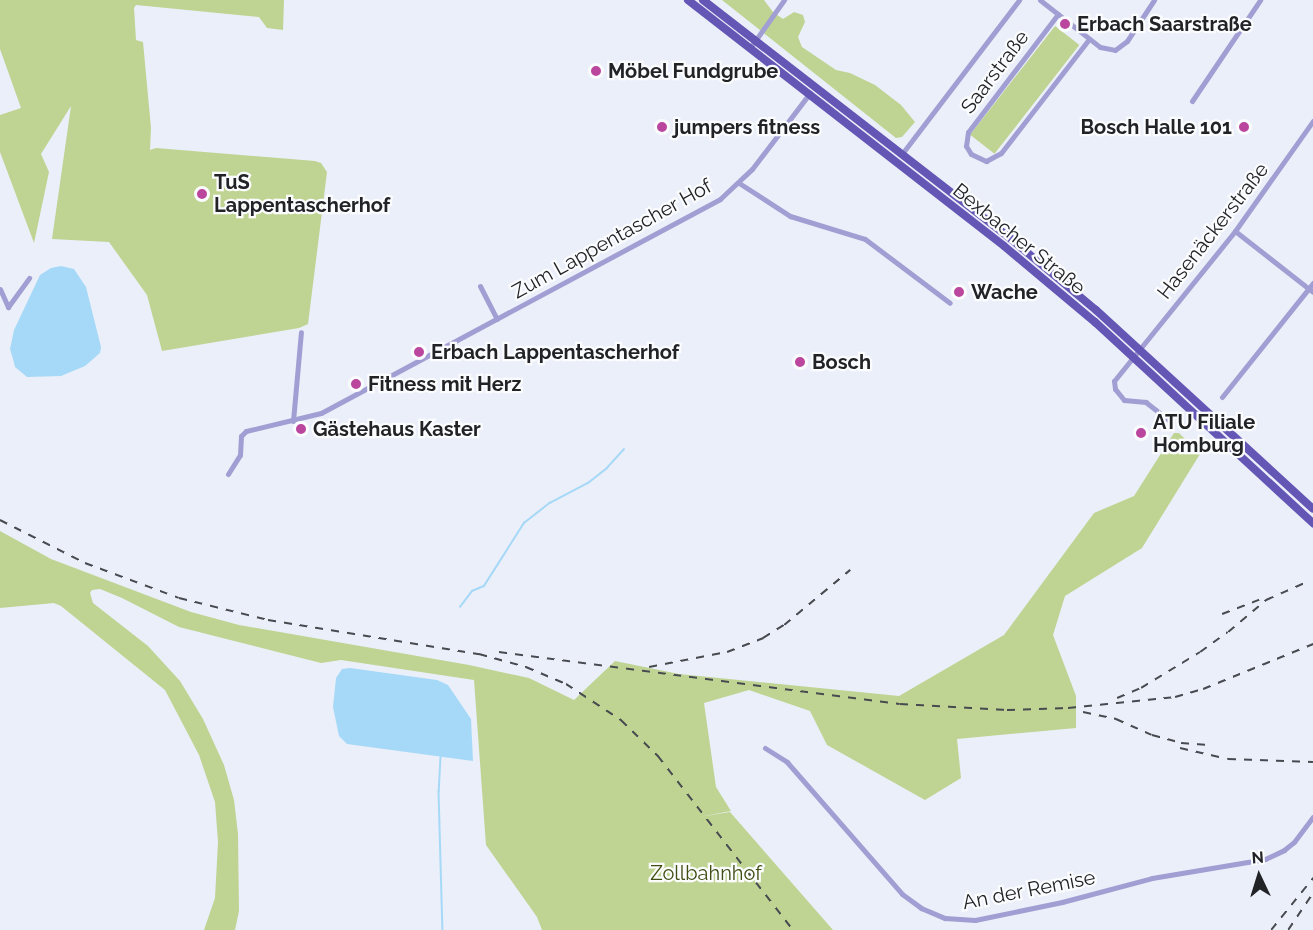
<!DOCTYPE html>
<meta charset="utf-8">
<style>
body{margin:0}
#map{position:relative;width:1313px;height:930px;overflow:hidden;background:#ebeff9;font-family:Raleway,sans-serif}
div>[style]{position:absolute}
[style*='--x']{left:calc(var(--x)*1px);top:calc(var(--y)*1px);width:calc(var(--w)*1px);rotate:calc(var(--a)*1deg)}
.green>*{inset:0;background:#bfd492;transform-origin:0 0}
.water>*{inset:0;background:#a6d9f7}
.stream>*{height:1.5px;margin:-0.75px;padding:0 0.75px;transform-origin:0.75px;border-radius:0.75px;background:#a6d9f7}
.street>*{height:5px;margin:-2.5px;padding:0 2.5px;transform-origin:2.5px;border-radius:2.5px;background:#a19ed3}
.primary>*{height:8px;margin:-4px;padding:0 4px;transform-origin:4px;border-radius:4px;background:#6456b5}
.rail>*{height:1.5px;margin-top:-0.75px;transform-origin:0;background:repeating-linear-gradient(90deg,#474a4e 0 8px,transparent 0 16px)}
.dots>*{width:16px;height:16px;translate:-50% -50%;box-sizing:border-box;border:3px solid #fbfcfe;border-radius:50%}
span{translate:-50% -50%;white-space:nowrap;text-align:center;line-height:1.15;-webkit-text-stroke:4.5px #fbfcfe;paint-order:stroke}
.poi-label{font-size:20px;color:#212326;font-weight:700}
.left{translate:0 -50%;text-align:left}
.right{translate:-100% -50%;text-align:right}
.street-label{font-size:20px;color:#212326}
.park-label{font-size:20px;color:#3f4e12}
.north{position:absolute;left:1229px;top:846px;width:60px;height:60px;-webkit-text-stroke:4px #fbfcfe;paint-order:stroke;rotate:356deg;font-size:16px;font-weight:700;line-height:24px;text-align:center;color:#212326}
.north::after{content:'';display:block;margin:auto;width:21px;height:27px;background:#212326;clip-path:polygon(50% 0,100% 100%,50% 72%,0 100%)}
</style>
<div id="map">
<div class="green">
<div style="clip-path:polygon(0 0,284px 0,283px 30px,267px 28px,259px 17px,136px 5px,134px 8px,136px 40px,143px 42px,151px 128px,150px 150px,156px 148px,315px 161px,321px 163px,327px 172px,308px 324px,299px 328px,162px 351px,147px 295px,109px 242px,52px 239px,71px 106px,41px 154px,49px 172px,34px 243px,0 152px,0 115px,21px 108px,0 49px)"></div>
<div style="clip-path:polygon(722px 0,764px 0,773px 12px,783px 19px,794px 12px,803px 15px,805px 22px,798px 37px,802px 47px,836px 70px,850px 73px,875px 85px,901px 105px,915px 122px,902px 137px,896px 138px)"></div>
<div style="left:1055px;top:26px;width:31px;height:138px;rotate:38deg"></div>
<div style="clip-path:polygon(1174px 433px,1179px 433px,1200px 454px,1142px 548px,1065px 596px,1053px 635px,1076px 696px,1076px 728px,957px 739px,961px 778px,925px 800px,827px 745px,810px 711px,749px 690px,704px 703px,716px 787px,731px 811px,699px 817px,730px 812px,833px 930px,542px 930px,537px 917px,486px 845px,474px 680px,341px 660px,321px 663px,179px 627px,122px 598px,100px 589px,92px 590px,90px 593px,93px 603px,148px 646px,180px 681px,203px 719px,224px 765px,234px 800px,238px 834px,239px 911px,235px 930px,204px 930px,215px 898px,218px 842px,215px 802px,199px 755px,165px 690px,61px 606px,54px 603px,0 608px,0 531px,51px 559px,191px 612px,239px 625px,469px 665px,529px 678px,574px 700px,615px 661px,679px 674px,899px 696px,1004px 635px,1094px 513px,1134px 496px)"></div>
</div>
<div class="water">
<div style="clip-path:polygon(61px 266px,74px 269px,86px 287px,101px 347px,100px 353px,85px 366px,61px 376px,27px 377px,15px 367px,13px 359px,10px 349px,14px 330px,40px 275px,51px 268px)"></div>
<div style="clip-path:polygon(350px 668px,437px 680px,448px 685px,471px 719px,473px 761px,347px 744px,339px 736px,333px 707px,336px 678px,342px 669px)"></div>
</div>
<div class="stream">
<div style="--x:460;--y:607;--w:20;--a:-53"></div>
<div style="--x:472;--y:591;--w:13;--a:-23"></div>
<div style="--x:484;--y:586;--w:75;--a:-57.6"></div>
<div style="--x:524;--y:523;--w:33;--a:-38"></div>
<div style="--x:550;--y:503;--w:43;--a:-27.8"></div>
<div style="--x:588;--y:483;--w:24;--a:-38"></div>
<div style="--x:607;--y:468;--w:25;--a:-48"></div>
<div style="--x:441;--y:757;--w:34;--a:93"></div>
<div style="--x:439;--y:791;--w:139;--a:88.4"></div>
</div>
<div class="street">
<div style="--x:1040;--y:0;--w:76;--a:38.1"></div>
<div style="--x:1100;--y:47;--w:15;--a:11"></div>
<div style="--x:1115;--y:50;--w:15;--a:-37"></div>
<div style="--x:1127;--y:41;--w:49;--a:-56.6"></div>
<div style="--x:1058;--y:14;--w:148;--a:127.3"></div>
<div style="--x:968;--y:132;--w:14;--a:98"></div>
<div style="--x:966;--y:146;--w:9;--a:58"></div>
<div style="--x:971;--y:154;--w:17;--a:25"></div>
<div style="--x:986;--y:161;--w:17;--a:-28"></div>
<div style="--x:1001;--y:153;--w:144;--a:-52.3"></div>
<div style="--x:750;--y:48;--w:59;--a:-54.7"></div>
<div style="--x:1192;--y:101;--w:122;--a:-56"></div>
<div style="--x:901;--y:155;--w:195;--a:-52.7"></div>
<div style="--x:739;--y:183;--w:61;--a:32.9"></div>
<div style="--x:790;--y:216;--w:78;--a:17"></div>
<div style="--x:865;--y:239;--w:106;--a:37"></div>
<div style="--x:1235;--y:231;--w:99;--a:38"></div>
<div style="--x:480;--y:286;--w:37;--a:63"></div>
<div style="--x:0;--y:289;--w:20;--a:66"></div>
<div style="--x:8;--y:307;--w:36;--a:-54"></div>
<div style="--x:1222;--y:397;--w:146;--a:-51.4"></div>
<div style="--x:293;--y:421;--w:89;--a:-84.9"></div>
<div style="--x:1170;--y:421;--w:31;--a:-142"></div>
<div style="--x:1146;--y:402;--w:22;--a:-175"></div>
<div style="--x:1124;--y:400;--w:14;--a:-129"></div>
<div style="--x:1115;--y:389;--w:8;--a:-97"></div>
<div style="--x:1114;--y:381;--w:193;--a:-51.1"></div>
<div style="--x:1235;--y:231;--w:135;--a:-54.7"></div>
<div style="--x:228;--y:474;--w:22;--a:-58"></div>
<div style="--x:240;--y:455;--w:19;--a:-87"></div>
<div style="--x:241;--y:436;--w:7;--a:-45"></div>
<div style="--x:246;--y:431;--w:77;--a:-13.5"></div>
<div style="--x:321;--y:413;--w:453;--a:-28.2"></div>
<div style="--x:720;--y:199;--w:44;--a:-43.2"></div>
<div style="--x:752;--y:169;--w:96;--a:-52.7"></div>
<div style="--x:765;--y:748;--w:26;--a:32"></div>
<div style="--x:787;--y:762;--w:175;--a:48.9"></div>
<div style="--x:902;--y:894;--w:24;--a:36"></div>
<div style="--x:921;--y:908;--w:26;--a:23"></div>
<div style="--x:945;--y:918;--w:30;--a:4"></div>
<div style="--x:975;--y:920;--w:89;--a:-11.7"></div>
<div style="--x:1062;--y:902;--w:93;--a:-14.9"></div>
<div style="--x:1152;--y:878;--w:115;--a:-9.5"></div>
<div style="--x:1265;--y:859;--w:21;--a:-25"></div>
<div style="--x:1284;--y:850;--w:13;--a:-39"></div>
<div style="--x:1294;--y:842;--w:31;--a:-53"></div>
</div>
<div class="primary">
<div style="--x:688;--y:0;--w:400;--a:37.9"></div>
<div style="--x:1004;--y:246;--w:119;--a:39.9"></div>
<div style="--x:1095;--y:322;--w:297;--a:42.7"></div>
<div style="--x:703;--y:0;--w:390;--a:37.8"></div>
<div style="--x:1011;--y:239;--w:111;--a:39.9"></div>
<div style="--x:1096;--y:310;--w:294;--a:42.5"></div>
</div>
<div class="rail">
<div style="--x:0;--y:520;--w:95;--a:26.8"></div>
<div style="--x:85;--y:563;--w:100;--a:20.4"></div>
<div style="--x:179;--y:598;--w:92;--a:13.9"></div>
<div style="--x:268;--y:620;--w:214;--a:9.2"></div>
<div style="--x:479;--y:654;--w:49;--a:15.5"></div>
<div style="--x:526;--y:667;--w:43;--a:23"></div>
<div style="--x:566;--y:684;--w:66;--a:33.2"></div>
<div style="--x:621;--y:720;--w:52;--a:44.2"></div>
<div style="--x:658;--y:756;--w:220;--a:52.2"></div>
<div style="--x:1222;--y:614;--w:40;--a:-21"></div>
<div style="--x:499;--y:652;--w:404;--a:7.4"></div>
<div style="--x:900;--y:704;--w:107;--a:3.2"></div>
<div style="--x:1007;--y:710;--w:61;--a:-1.9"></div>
<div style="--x:1068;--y:708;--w:108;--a:-5.9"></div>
<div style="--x:1175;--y:697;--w:29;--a:-16"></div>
<div style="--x:1203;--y:689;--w:119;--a:-22.2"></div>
<div style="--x:649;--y:667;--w:79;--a:-10.9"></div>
<div style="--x:727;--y:652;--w:39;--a:-21"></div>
<div style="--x:763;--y:638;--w:25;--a:-32"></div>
<div style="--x:784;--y:625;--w:86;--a:-39.8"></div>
<div style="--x:1117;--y:698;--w:26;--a:-23"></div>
<div style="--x:1141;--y:688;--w:69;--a:-31.4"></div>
<div style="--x:1200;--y:652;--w:34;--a:-36"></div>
<div style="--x:1228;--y:632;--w:50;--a:-40.1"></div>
<div style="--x:1266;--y:600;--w:47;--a:-23.8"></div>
<div style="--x:1083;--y:712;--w:34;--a:12"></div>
<div style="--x:1116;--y:719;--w:39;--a:24"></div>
<div style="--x:1152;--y:735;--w:30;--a:15"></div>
<div style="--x:1181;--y:743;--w:31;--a:4"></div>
<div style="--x:1180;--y:748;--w:49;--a:12.9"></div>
<div style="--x:1228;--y:759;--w:85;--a:2"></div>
<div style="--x:1271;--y:930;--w:67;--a:-51.1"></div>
<div style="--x:1288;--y:930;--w:45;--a:-56"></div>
</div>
<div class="dots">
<div style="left:1065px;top:24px;background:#bb469e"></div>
<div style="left:596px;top:71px;background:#bb469e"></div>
<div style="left:662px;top:127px;background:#bb469e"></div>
<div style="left:1244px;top:127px;background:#bb469e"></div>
<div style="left:202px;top:194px;background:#bb469e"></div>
<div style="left:959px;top:292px;background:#bb469e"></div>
<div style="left:419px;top:352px;background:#bb469e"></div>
<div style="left:800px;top:362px;background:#bb469e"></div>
<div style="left:356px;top:384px;background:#bb469e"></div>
<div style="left:301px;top:429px;background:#bb469e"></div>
<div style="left:1141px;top:433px;background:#bb469e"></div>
</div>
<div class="poi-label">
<span class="left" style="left:1077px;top:24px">Erbach Saarstraße</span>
<span class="left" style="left:608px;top:71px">Möbel Fundgrube</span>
<span class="left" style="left:674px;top:127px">jumpers fitness</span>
<span class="right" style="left:1232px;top:127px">Bosch Halle 101</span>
<span class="left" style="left:214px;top:194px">TuS<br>Lappentascherhof</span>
<span class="left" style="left:971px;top:292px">Wache</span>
<span class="left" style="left:431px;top:352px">Erbach Lappentascherhof</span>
<span class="left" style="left:812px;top:362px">Bosch</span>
<span class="left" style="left:368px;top:384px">Fitness mit Herz</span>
<span class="left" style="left:1153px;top:434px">ATU Filiale<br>Homburg</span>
<span class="left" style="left:313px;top:429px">Gästehaus Kaster</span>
</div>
<div class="street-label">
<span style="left:995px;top:72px;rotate:-53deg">Saarstraße</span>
<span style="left:1213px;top:231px;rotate:-52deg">Hasenäckerstraße</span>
<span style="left:612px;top:239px;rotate:-29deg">Zum Lappentascher Hof</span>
<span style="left:1019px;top:239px;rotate:39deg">Bexbacher Straße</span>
<span style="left:1029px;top:890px;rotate:-11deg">An der Remise</span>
</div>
<div class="park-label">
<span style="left:706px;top:873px">Zollbahnhof</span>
</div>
<div class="north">N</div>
</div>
